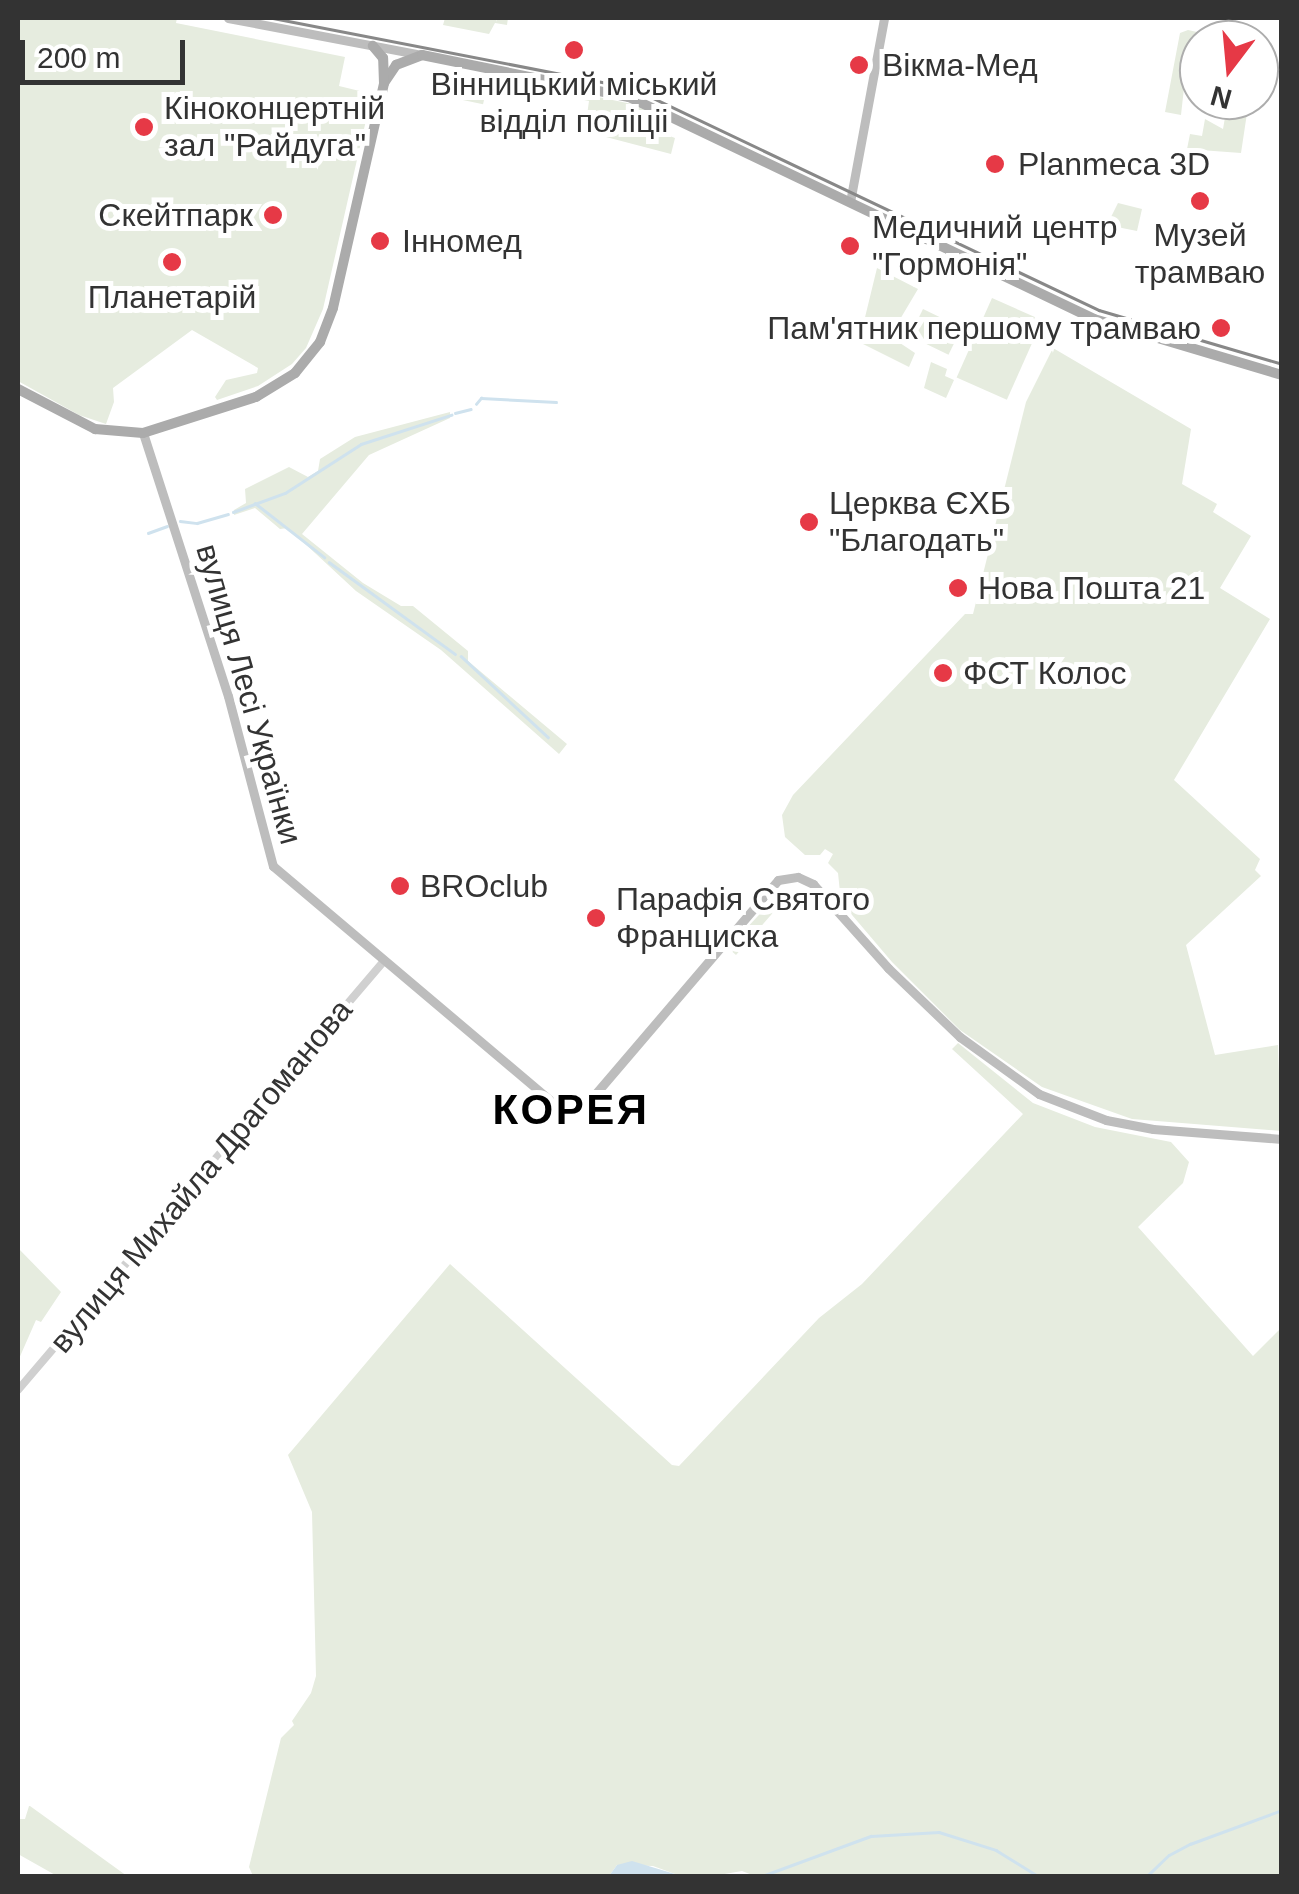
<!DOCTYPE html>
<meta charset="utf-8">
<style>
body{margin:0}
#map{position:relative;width:1299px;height:1894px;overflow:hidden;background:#fff;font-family:Arial,sans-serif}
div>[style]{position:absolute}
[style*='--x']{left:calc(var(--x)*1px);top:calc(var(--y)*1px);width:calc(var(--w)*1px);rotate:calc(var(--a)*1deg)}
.green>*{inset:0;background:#e6ecdf;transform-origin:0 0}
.water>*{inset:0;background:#cfe2ee}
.stream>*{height:2.5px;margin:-1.25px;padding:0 1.25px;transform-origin:1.25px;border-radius:1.25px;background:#cfe2ee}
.tertiary>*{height:8px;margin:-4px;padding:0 4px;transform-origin:4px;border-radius:4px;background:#d0d0d0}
.secondary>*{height:9px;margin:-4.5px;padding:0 4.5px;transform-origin:4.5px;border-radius:4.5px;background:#bdbdbd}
.primary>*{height:10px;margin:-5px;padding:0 5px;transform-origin:5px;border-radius:5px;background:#ababab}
.tram>*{height:2.5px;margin:-1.25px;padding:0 1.25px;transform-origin:1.25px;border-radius:1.25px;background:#888}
.dots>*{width:28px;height:28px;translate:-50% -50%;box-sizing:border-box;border:5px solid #fff;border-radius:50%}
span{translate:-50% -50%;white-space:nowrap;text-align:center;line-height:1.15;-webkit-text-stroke:10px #fff;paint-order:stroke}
.poi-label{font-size:32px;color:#333}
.left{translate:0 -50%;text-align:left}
.right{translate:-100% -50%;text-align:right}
.street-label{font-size:32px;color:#333}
.district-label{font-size:42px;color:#000;font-weight:700;letter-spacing:2.5px}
.frame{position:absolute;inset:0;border:20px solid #333;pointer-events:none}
.north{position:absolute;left:1179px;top:20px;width:100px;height:100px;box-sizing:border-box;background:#fff;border:2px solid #adadad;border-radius:50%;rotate:196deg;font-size:28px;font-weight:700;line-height:40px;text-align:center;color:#333}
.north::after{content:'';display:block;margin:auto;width:35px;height:45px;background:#e63946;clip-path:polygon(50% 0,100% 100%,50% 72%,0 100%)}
.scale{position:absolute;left:20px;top:40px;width:165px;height:45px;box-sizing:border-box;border:5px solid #333;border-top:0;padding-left:12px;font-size:30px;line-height:35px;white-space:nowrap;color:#333;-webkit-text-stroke:8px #fff;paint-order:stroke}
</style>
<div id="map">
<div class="green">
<div style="clip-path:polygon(18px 18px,177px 18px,176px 23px,345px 57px,339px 86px,372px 94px,323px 309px,306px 348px,292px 364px,258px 386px,217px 400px,215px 397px,226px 380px,257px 373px,258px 368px,192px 330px,113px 388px,114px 402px,106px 424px,79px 415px,18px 381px)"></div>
<div style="clip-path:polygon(445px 18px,496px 18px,496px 22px,497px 18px,508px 18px,507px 25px,495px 23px,489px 34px,443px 25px)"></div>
<div style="clip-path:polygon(1188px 30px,1197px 32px,1186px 70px,1181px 115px,1165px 112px,1180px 33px)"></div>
<div style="left:456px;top:73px;width:33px;height:25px;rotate:12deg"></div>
<div style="clip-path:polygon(501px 77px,632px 104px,669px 121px,662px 133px,675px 138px,671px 154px,606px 137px,612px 120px,587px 115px,589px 101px,506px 84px)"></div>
<div style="clip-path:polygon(1228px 100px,1249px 100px,1241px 153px,1200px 150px,1185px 159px,1190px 134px,1202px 136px,1205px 119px,1223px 129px)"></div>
<div style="clip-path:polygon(1118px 203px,1142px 209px,1137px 231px,1107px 225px)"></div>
<div style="clip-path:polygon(877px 268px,918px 289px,899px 321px,885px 333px,915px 353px,909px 367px,859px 342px)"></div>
<div style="left:992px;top:298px;width:55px;height:87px;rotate:24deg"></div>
<div style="left:923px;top:309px;width:43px;height:30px;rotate:26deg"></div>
<div style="clip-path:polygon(1053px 348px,1191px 429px,1182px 484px,1217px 504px,1213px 512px,1251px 536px,1220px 588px,1270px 619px,1174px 780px,1260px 859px,1255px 870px,1261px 876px,1186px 945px,1215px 1055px,1278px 1045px,1281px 1131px,1132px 1119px,1042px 1087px,960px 1030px,892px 962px,841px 902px,838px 873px,828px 863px,833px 854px,825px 849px,820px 855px,805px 855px,785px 837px,782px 815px,793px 795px,965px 614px,973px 614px,1026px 402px)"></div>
<div style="clip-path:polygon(931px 362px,947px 369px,945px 376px,954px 380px,946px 398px,924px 388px)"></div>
<div style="clip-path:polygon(450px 412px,450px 418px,369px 455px,302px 534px,363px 583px,401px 606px,413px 606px,468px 651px,468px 661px,567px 744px,559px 754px,441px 650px,356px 591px,288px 528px,280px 529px,255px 508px,234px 515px,234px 510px,246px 503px,245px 489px,289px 467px,308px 477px,318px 471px,320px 459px,355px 437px)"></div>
<div style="clip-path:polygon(784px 888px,784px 900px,736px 955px,728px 948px)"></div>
<div style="clip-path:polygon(958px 1043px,1033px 1103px,1095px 1127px,1171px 1142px,1189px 1162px,1183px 1183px,1138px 1227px,1253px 1356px,1281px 1328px,1281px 1876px,755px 1876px,742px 1871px,713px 1876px,675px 1874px,653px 1866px,617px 1865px,609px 1876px,253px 1876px,249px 1867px,281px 1738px,294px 1725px,292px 1721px,311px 1693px,316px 1676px,312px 1512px,288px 1455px,450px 1264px,672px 1465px,679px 1466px,819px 1318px,862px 1284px,1023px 1114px,952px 1049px)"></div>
<div style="clip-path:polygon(18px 1248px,61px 1292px,41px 1322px,36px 1320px,18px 1361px)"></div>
<div style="clip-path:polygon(29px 1806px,30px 1806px,127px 1876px,57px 1876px,18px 1854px,18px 1819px,25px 1819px)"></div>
</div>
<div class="water">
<div style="clip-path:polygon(632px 1861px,675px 1874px,713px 1876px,609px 1876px,617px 1865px)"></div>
</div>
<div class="stream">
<div style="--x:476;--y:404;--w:8;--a:-50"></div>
<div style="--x:481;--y:398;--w:75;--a:3.1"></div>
<div style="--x:455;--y:413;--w:16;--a:-14"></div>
<div style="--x:255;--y:503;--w:88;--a:38"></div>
<div style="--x:233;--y:512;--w:55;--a:-20.1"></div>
<div style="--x:285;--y:493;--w:90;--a:-32.8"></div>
<div style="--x:361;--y:444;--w:95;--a:-17.9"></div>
<div style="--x:180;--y:521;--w:17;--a:7"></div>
<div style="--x:197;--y:523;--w:32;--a:-16"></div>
<div style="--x:148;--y:533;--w:20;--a:-20"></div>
<div style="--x:329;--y:562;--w:156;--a:36.1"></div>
<div style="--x:461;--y:656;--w:119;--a:43"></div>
<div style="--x:762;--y:1876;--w:116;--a:-20.2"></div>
<div style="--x:871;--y:1836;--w:68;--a:-3.4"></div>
<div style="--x:939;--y:1832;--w:60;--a:17.5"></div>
<div style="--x:996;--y:1850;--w:49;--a:31.8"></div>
<div style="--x:1147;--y:1876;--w:30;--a:-44"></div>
<div style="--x:1169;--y:1855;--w:24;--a:-28"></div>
<div style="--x:1190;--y:1844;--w:98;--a:-20.3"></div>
</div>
<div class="tertiary">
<div style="--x:18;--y:1390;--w:564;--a:-49.53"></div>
</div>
<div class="secondary">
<div style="--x:228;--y:18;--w:197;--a:10.8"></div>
<div style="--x:850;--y:202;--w:187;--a:-79.5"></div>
<div style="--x:143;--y:433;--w:276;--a:72.1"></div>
<div style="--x:228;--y:696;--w:176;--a:75.2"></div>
<div style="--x:273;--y:866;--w:367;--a:40.2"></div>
<div style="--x:553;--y:1103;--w:18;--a:19"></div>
<div style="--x:570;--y:1109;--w:23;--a:-25"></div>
<div style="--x:591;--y:1099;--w:288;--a:-49.5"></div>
<div style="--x:778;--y:880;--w:20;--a:-9"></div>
<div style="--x:798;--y:877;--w:17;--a:25"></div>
<div style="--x:813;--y:884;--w:113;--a:48.2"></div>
<div style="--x:888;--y:968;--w:100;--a:43.8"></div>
<div style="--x:960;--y:1037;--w:97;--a:35.8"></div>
<div style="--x:1039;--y:1094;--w:72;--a:21.2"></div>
<div style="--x:1106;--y:1120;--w:48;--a:10.8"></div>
<div style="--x:1153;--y:1129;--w:129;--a:4.4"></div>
</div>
<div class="primary">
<div style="--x:384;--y:83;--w:22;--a:-56"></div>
<div style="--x:396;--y:65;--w:28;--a:-21"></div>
<div style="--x:422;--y:55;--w:211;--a:11.5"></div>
<div style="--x:629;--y:97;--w:515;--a:25.52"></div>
<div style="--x:1094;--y:319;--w:196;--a:16.6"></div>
<div style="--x:18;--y:389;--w:87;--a:27.5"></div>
<div style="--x:95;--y:429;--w:48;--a:4.8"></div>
<div style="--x:143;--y:433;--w:119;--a:-17.7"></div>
<div style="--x:256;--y:397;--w:46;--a:-31.6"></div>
<div style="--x:295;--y:373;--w:40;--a:-51"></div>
<div style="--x:320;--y:342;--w:36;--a:-69"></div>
<div style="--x:333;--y:308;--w:231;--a:-77.2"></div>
<div style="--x:384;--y:83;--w:25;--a:-92"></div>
<div style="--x:383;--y:58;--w:16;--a:-130"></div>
</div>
<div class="tram">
<div style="--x:273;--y:18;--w:366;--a:11"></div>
<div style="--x:632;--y:88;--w:517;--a:25.43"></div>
<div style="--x:1099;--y:310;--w:191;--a:16.4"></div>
</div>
<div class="dots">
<div style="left:574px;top:50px;background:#e63946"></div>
<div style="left:859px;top:65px;background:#e63946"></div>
<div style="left:144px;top:127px;background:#e63946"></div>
<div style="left:995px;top:164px;background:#e63946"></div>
<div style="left:1200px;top:201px;background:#e63946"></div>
<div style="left:273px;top:215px;background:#e63946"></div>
<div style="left:380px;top:241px;background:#e63946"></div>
<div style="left:850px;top:246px;background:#e63946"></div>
<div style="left:172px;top:262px;background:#e63946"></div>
<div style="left:1221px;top:328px;background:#e63946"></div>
<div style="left:809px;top:522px;background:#e63946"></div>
<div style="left:958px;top:588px;background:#e63946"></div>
<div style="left:943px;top:673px;background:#e63946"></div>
<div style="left:400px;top:886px;background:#e63946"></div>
<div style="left:596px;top:918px;background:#e63946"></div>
</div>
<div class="poi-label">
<span class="left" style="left:882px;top:65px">Вікма-Мед</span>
<span style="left:574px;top:103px">Вінницький міський<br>відділ поліціі</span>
<span class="left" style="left:164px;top:127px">Кіноконцертній<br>зал "Райдуга"</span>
<span class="left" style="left:1018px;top:164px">Planmeca 3D</span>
<span class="right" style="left:253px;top:215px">Скейтпарк</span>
<span class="left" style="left:872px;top:246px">Медичний центр<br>"Гормонія"</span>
<span style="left:1200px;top:254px">Музей<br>трамваю</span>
<span class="left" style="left:402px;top:241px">Інномед</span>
<span style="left:172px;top:297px">Планетарій</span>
<span class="right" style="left:1201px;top:328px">Пам'ятник першому трамваю</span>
<span class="left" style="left:829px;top:522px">Церква ЄХБ<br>"Благодать"</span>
<span class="left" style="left:978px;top:588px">Нова Пошта 21</span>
<span class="left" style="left:963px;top:673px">ФСТ Колос</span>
<span class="left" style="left:420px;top:886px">BROclub</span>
<span class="left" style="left:616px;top:918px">Парафія Святого<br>Франциска</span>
</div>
<div class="street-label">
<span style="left:249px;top:694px;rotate:74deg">вулиця Лесі Українки</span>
<span style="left:201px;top:1176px;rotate:-50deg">вулиця Михайла Драгоманова</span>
</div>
<div class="district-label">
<span style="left:571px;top:1110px">КОРЕЯ</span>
</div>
<div class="frame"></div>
<div class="north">N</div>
<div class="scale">200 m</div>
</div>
